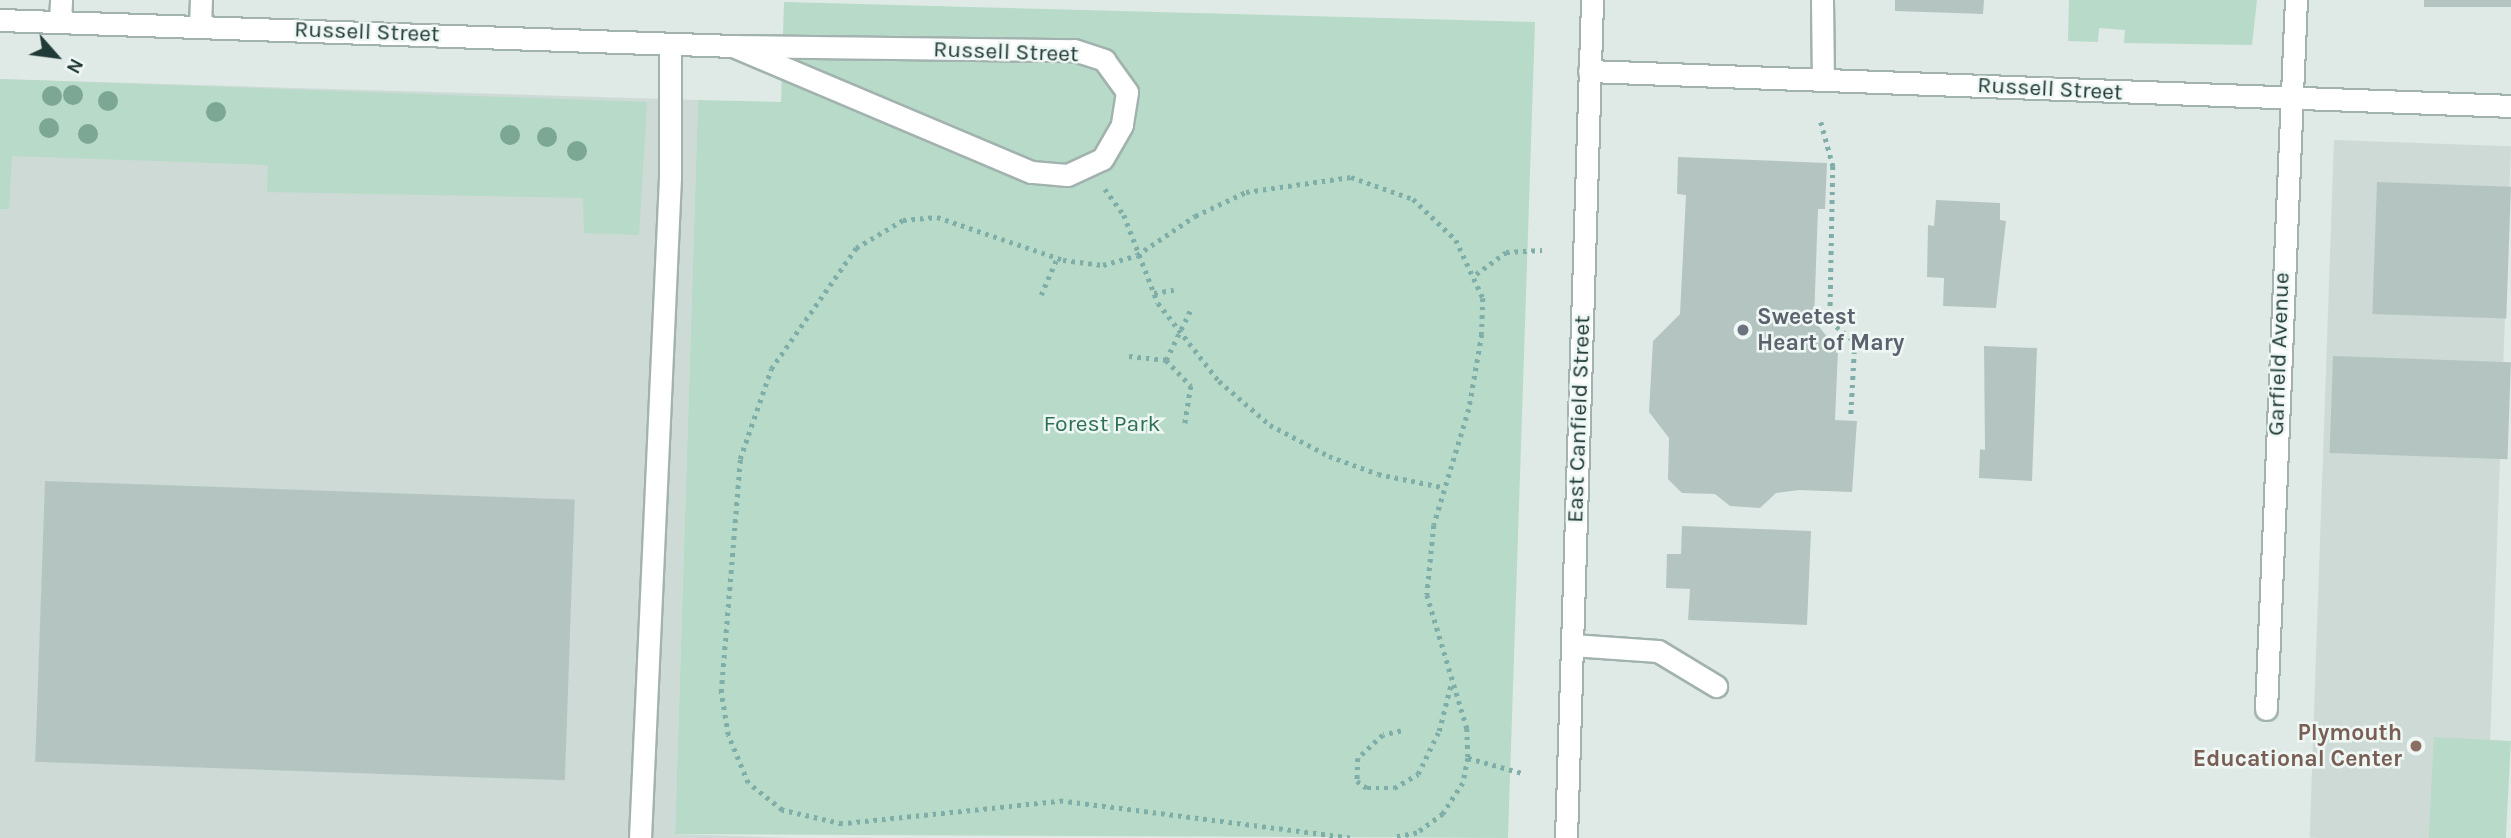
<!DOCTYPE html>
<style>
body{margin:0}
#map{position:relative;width:2511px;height:838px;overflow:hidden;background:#dfeae7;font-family:Karla,sans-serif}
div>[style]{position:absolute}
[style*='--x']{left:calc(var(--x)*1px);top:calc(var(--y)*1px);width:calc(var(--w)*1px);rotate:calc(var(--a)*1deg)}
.built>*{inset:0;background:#cddad6;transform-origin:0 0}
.green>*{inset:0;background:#b7dbc8;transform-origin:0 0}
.building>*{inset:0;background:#b4c5c1;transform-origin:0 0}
.path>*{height:4.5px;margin-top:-2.25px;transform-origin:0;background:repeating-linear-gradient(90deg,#7fada7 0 3.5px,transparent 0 8.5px)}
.roads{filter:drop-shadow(2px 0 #a2b2af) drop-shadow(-2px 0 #a2b2af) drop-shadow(0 2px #a2b2af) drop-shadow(0 -2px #a2b2af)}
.minor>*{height:21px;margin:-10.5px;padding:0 10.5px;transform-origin:10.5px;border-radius:10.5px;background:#fff}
.trees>*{width:20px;height:20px;margin:-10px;border-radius:50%;background:#7ca795}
.dots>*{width:19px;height:19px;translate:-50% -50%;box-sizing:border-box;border:4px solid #eff7f4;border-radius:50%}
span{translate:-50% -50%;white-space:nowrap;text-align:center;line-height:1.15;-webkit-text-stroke:5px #eff7f4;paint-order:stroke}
.street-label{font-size:23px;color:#203a37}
.worship-label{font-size:23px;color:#5b616d;font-weight:700}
.left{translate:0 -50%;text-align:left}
.park-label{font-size:23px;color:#2b7052}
.education-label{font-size:23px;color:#785e54;font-weight:700}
.right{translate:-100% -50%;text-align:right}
.north{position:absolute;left:21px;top:21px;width:70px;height:70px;-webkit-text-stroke:5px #eff7f4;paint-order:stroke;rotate:118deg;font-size:19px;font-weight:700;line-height:28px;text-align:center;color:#203a37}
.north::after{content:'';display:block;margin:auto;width:24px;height:32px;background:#203a37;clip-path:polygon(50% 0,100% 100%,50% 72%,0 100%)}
</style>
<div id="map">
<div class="built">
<div style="clip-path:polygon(0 79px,698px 100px,675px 834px,796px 838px,0 838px)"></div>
<div style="left:2334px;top:140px;width:177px;height:698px;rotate:2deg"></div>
</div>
<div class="green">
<div style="clip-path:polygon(2069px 0,2257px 0,2252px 45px,2124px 43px,2125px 30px,2099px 28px,2098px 42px,2068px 41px)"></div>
<div style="clip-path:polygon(784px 2px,1535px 22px,1508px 838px,675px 834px,698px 100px,781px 102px)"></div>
<div style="clip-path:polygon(0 79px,647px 102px,639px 235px,584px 233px,583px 198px,267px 192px,268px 165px,12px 156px,9px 209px,0 209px)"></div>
<div style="left:2434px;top:737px;width:77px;height:101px;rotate:3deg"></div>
</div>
<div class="building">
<div style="clip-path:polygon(1895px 0,1984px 0,1983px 14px,1895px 11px)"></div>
<div style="left:2424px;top:0;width:87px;height:7px"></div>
<div style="clip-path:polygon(1678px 157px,1827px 163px,1825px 209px,1818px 209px,1814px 320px,1838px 351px,1835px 420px,1857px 421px,1852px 492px,1799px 490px,1776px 493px,1760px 508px,1730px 506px,1715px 494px,1682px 493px,1668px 479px,1669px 438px,1649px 412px,1653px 341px,1680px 314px,1686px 195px,1677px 194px)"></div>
<div style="left:2377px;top:182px;width:134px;height:132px;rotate:2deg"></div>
<div style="clip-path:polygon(1936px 200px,2000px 203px,2000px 220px,2006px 221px,1996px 308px,1943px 306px,1944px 278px,1927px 277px,1928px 225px,1934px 226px)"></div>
<div style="clip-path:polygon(1984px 346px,2037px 348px,2032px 481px,1979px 478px,1980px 449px,1985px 450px)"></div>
<div style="left:2333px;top:356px;width:178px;height:97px;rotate:2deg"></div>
<div style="left:45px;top:481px;width:530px;height:281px;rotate:2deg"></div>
<div style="clip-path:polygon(1682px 526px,1811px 531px,1807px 625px,1688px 620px,1690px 589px,1666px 588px,1667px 554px,1681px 554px)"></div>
</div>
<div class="path">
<div style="--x:1821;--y:122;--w:46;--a:74.7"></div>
<div style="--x:1833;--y:166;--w:155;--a:91.1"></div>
<div style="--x:1830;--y:321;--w:33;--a:40"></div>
<div style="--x:1855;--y:342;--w:74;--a:93.1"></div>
<div style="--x:1105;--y:189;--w:32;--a:54"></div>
<div style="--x:1124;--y:215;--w:94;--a:68.9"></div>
<div style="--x:1158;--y:303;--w:99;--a:52"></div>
<div style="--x:1219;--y:381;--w:67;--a:40.8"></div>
<div style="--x:1270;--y:425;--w:67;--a:27.7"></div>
<div style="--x:1329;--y:456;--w:52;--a:20.2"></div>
<div style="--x:1378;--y:474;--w:65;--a:11.5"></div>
<div style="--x:1476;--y:274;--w:37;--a:-36"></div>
<div style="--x:1506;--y:252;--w:36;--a:-3"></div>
<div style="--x:1154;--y:293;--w:20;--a:-9"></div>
<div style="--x:1041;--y:295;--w:40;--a:-66.6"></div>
<div style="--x:1129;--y:356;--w:37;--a:6"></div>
<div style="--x:1166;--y:360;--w:36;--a:46"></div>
<div style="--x:1191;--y:386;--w:38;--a:99"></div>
<div style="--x:1166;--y:360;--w:55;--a:-63.9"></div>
<div style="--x:1401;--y:731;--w:18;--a:167"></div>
<div style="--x:1383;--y:735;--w:34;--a:137"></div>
<div style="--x:1358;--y:758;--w:23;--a:92"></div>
<div style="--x:1357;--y:781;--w:12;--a:35"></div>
<div style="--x:1367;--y:788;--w:27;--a:0"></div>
<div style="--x:1394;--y:788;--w:28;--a:-30"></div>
<div style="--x:1418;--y:774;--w:48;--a:-64"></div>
<div style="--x:1439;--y:731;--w:49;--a:-75.7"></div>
<div style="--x:1468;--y:758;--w:56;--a:15.5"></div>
<div style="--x:1350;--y:838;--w:289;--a:-172.7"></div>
<div style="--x:1063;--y:801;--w:222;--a:174.1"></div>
<div style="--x:842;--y:824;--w:62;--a:-166.9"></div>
<div style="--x:782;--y:810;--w:43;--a:-141.5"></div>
<div style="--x:748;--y:783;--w:52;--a:-112.6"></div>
<div style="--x:728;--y:735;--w:44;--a:-99.2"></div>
<div style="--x:721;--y:692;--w:234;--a:-85.3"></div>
<div style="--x:740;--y:459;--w:95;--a:-71"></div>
<div style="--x:771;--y:369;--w:148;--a:-54.9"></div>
<div style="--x:856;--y:248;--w:55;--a:-30.8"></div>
<div style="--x:903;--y:220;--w:34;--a:-5"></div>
<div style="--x:937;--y:217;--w:133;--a:18.8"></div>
<div style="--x:1063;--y:260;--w:40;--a:7.1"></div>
<div style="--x:1103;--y:265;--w:35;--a:-16"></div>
<div style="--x:1137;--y:255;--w:70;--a:-33.9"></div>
<div style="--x:1195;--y:216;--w:56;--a:-25.2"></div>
<div style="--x:1246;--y:192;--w:106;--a:-8.1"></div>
<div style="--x:1351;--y:177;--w:66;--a:19.5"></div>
<div style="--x:1413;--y:199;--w:59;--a:43.6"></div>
<div style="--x:1456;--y:240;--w:64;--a:65"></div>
<div style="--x:1483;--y:298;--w:36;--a:92"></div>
<div style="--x:1482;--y:334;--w:76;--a:99.8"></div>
<div style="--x:1469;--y:409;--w:121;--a:106.8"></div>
<div style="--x:1434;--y:525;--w:70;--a:95.7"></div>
<div style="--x:1427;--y:595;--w:139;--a:73.3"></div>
<div style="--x:1467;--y:728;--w:30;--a:88"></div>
<div style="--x:1468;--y:758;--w:25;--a:101"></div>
<div style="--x:1463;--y:783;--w:37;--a:123"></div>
<div style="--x:1443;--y:814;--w:32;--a:144"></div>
<div style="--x:1417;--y:833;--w:25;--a:169"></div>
</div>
<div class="roads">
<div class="minor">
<div style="--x:1822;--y:0;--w:79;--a:89.3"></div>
<div style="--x:0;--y:20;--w:733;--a:2.03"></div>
<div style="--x:60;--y:21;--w:21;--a:-87"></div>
<div style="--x:200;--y:27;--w:27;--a:-88"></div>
<div style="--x:733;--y:46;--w:341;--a:0.7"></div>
<div style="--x:1074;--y:50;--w:32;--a:18"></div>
<div style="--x:1104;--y:60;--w:39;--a:54"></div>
<div style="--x:1127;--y:92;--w:33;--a:99"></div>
<div style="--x:1122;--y:125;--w:39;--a:120"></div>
<div style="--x:1102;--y:159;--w:38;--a:155"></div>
<div style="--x:1067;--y:175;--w:36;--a:-175"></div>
<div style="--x:1031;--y:172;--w:324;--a:-157.1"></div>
<div style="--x:1589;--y:71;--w:923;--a:2.17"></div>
<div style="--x:1572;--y:645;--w:86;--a:4"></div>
<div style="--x:1658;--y:651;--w:68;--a:31.1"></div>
<div style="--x:2266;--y:709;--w:710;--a:-87.58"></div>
<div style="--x:640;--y:838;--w:662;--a:-87.4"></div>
<div style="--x:670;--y:177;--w:133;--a:-90"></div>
<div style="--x:1566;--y:838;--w:838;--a:-88.22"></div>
</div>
</div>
<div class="trees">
<div style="left:73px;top:95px"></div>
<div style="left:52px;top:96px"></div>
<div style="left:108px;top:101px"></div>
<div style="left:216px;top:112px"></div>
<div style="left:49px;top:128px"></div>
<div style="left:88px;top:134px"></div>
<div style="left:510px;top:135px"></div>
<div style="left:547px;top:137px"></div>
<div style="left:577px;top:151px"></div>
</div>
<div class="dots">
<div style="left:1743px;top:330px;background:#6b7280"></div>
<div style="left:2416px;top:746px;background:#8d6e63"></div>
</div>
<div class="street-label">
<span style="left:367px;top:32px;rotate:2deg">Russell Street</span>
<span style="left:1006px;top:52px;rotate:2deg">Russell Street</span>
<span style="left:2050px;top:89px;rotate:3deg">Russell Street</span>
<span style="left:2279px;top:354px;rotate:-88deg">Garfield Avenue</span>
<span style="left:1579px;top:419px;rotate:-88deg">East Canfield Street</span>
</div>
<div class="worship-label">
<span class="left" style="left:1757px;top:330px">Sweetest<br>Heart of Mary</span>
</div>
<div class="park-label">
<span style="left:1102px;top:424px">Forest Park</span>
</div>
<div class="education-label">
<span class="right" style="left:2402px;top:746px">Plymouth<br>Educational Center</span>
</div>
<div class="north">N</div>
</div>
